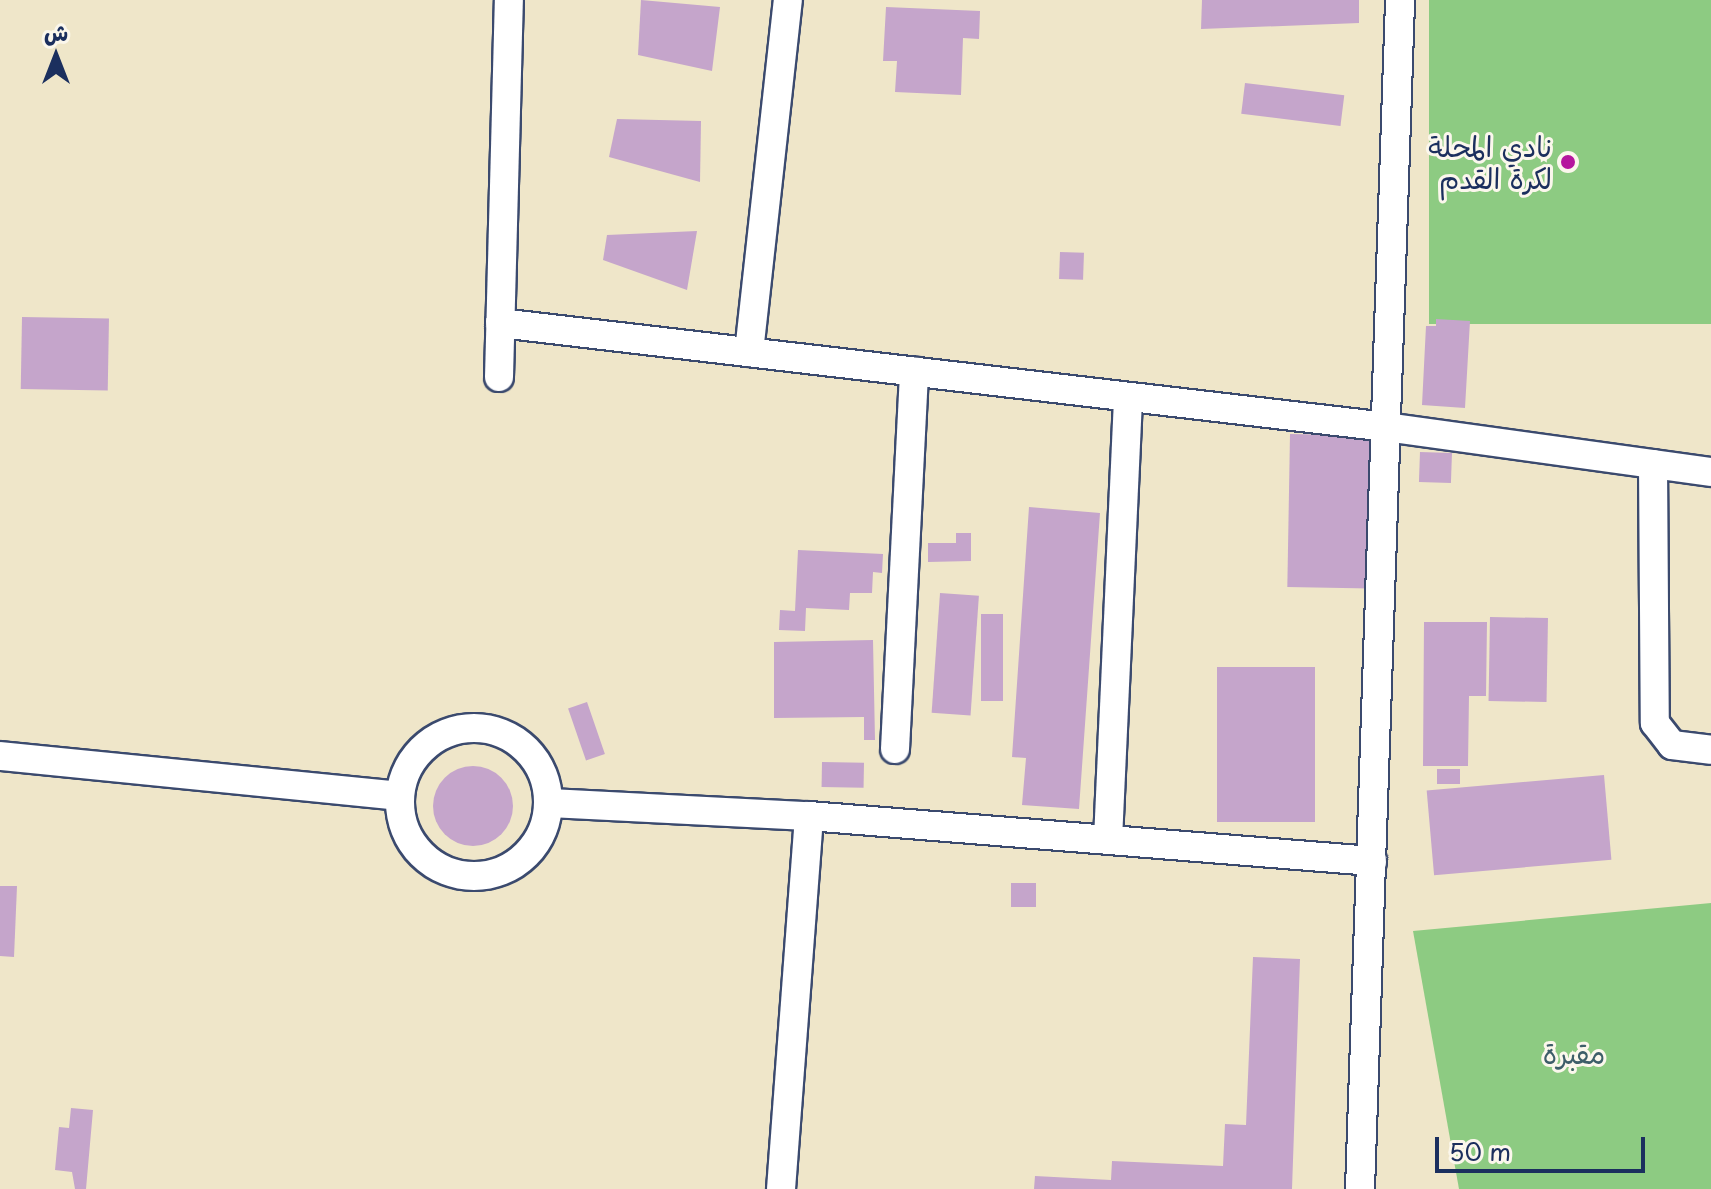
<!DOCTYPE html>
<meta charset="utf-8">
<style>
body{margin:0}
#map{position:relative;width:1711px;height:1189px;overflow:hidden;background:#efe6c9;font-family:"Playpen Sans","Playpen Sans Arabic",sans-serif}
div>[style]{position:absolute}
[style*='--x']{left:calc(var(--x)*1px);top:calc(var(--y)*1px);width:calc(var(--w)*1px);rotate:calc(var(--a)*1deg)}
.green>*{inset:0;background:#8dcb82;transform-origin:0 0}
.building>*{inset:0;background:#c5a5cb;transform-origin:0 0}
.round{border-radius:50%}
.roads{filter:drop-shadow(2px 0 #3b4a6e) drop-shadow(-2px 0 #3b4a6e) drop-shadow(0 2px #3b4a6e) drop-shadow(0 -2px #3b4a6e)}
.minor>*{height:28px;margin:-14px;padding:0 14px;transform-origin:14px;border-radius:14px;background:#fff}
.minor>.ring{margin:-14px;padding:0;box-sizing:content-box;background:none;border:28px solid #fff;border-radius:50%}
.dots>*{width:22px;height:22px;translate:-50% -50%;box-sizing:border-box;border:4px solid #fbf7ec;border-radius:50%}
span{translate:-50% -50%;white-space:nowrap;text-align:center;line-height:1.15;-webkit-text-stroke:6px #fbf7ec;paint-order:stroke}
.poi-label{font-size:28px;color:#1b2f5e}
.right{translate:-100% -50%;text-align:right}
.park-label{font-size:28px;color:#3d5e69}
.north{position:absolute;left:16px;top:16px;width:80px;height:80px;-webkit-text-stroke:6px #fbf7ec;paint-order:stroke;rotate:0deg;font-size:22px;font-weight:700;line-height:32px;text-align:center;color:#1b2f5e}
.north::after{content:'';display:block;margin:auto;width:28px;height:36px;background:#1b2f5e;clip-path:polygon(50% 0,100% 100%,50% 72%,0 100%)}
.scale{position:absolute;left:1435px;top:1137px;width:210px;height:36px;box-sizing:border-box;border:4px solid #1b2f5e;border-top:0;padding-left:10px;font-size:24px;line-height:28px;white-space:nowrap;color:#1b2f5e;-webkit-text-stroke:6px #fbf7ec;paint-order:stroke}
</style>
<div id="map">
<div class="green">
<div style="left:1429px;top:0;width:282px;height:324px"></div>
<div style="clip-path:polygon(1711px 903px,1711px 1189px,1459px 1189px,1413px 931px)"></div>
</div>
<div class="building">
<div style="clip-path:polygon(641px 0,720px 7px,712px 71px,638px 55px)"></div>
<div style="clip-path:polygon(1202px 0,1359px 0,1359px 23px,1201px 29px)"></div>
<div style="clip-path:polygon(886px 7px,980px 11px,979px 39px,963px 38px,961px 95px,895px 92px,897px 61px,883px 61px)"></div>
<div style="left:1245px;top:83px;width:100px;height:31px;rotate:7deg"></div>
<div style="clip-path:polygon(617px 119px,701px 121px,700px 182px,609px 157px)"></div>
<div style="clip-path:polygon(697px 231px,687px 290px,603px 260px,607px 235px)"></div>
<div style="left:1060px;top:252px;width:24px;height:27px;rotate:2deg"></div>
<div style="left:22px;top:317px;width:87px;height:72px;rotate:1deg"></div>
<div style="clip-path:polygon(1436px 319px,1470px 321px,1465px 408px,1422px 405px,1426px 326px,1436px 326px)"></div>
<div style="left:1290px;top:434px;width:83px;height:153px;rotate:1deg"></div>
<div style="left:1420px;top:452px;width:32px;height:30px;rotate:2deg"></div>
<div style="clip-path:polygon(1029px 507px,1100px 513px,1079px 809px,1022px 805px,1026px 758px,1012px 757px)"></div>
<div style="clip-path:polygon(956px 533px,971px 533px,971px 561px,928px 562px,928px 543px,956px 543px)"></div>
<div style="clip-path:polygon(798px 550px,883px 554px,882px 573px,873px 572px,872px 593px,850px 593px,849px 610px,806px 608px,805px 631px,779px 630px,780px 610px,795px 611px)"></div>
<div style="left:940px;top:593px;width:39px;height:120px;rotate:4deg"></div>
<div style="left:981px;top:614px;width:22px;height:87px"></div>
<div style="left:1490px;top:617px;width:58px;height:84px;rotate:1deg"></div>
<div style="clip-path:polygon(1424px 622px,1487px 622px,1486px 696px,1469px 696px,1468px 766px,1423px 766px)"></div>
<div style="clip-path:polygon(873px 640px,875px 740px,864px 740px,864px 717px,774px 718px,774px 642px)"></div>
<div style="left:1217px;top:667px;width:98px;height:155px"></div>
<div style="left:587px;top:702px;width:55px;height:20px;rotate:71deg"></div>
<div style="left:822px;top:762px;width:42px;height:25px;rotate:1deg"></div>
<div class="round" style="left:433px;top:766px;width:80px;height:80px"></div>
<div style="left:1437px;top:769px;width:23px;height:15px"></div>
<div style="left:1604px;top:775px;width:85px;height:178px;rotate:85deg"></div>
<div style="left:1011px;top:883px;width:25px;height:24px"></div>
<div style="clip-path:polygon(0 886px,17px 886px,14px 957px,0 956px)"></div>
<div style="clip-path:polygon(1253px 957px,1300px 959px,1292px 1189px,1034px 1189px,1035px 1176px,1111px 1180px,1112px 1161px,1223px 1166px,1225px 1124px,1246px 1125px)"></div>
<div style="clip-path:polygon(71px 1108px,93px 1110px,86px 1189px,75px 1189px,72px 1172px,55px 1170px,59px 1127px,69px 1128px)"></div>
</div>
<div class="roads">
<div class="minor">
<div style="--x:500;--y:323;--w:892;--a:6.69"></div>
<div style="--x:1386;--y:427;--w:328;--a:7.9"></div>
<div style="--x:749;--y:352;--w:354;--a:-83.7"></div>
<div style="--x:499;--y:377;--w:377;--a:-88.5"></div>
<div style="--x:1653;--y:464;--w:259;--a:89.6"></div>
<div style="--x:1655;--y:723;--w:28;--a:52"></div>
<div style="--x:1672;--y:745;--w:39;--a:7"></div>
<div class="ring" style="left:400px;top:728px;width:120px;height:120px"></div>
<div style="--x:895;--y:749;--w:378;--a:-87.1"></div>
<div style="--x:0;--y:756;--w:401;--a:5.7"></div>
<div style="--x:549;--y:803;--w:260;--a:2.9"></div>
<div style="--x:809;--y:816;--w:565;--a:4.57"></div>
<div style="--x:1108;--y:840;--w:443;--a:-87.4"></div>
<div style="--x:781;--y:1189;--w:374;--a:-85.7"></div>
<div style="--x:1360;--y:1189;--w:1190;--a:-88.07"></div>
</div>
</div>
<div class="dots">
<div style="left:1568px;top:162px;background:#b5179e"></div>
</div>
<div class="poi-label">
<span class="right" style="left:1552px;top:162px">نادي المحلة<br>لكرة القدم</span>
</div>
<div class="park-label">
<span style="left:1574px;top:1053px">مقبرة</span>
</div>
<div class="north">ش</div>
<div class="scale">50 m</div>
</div>
